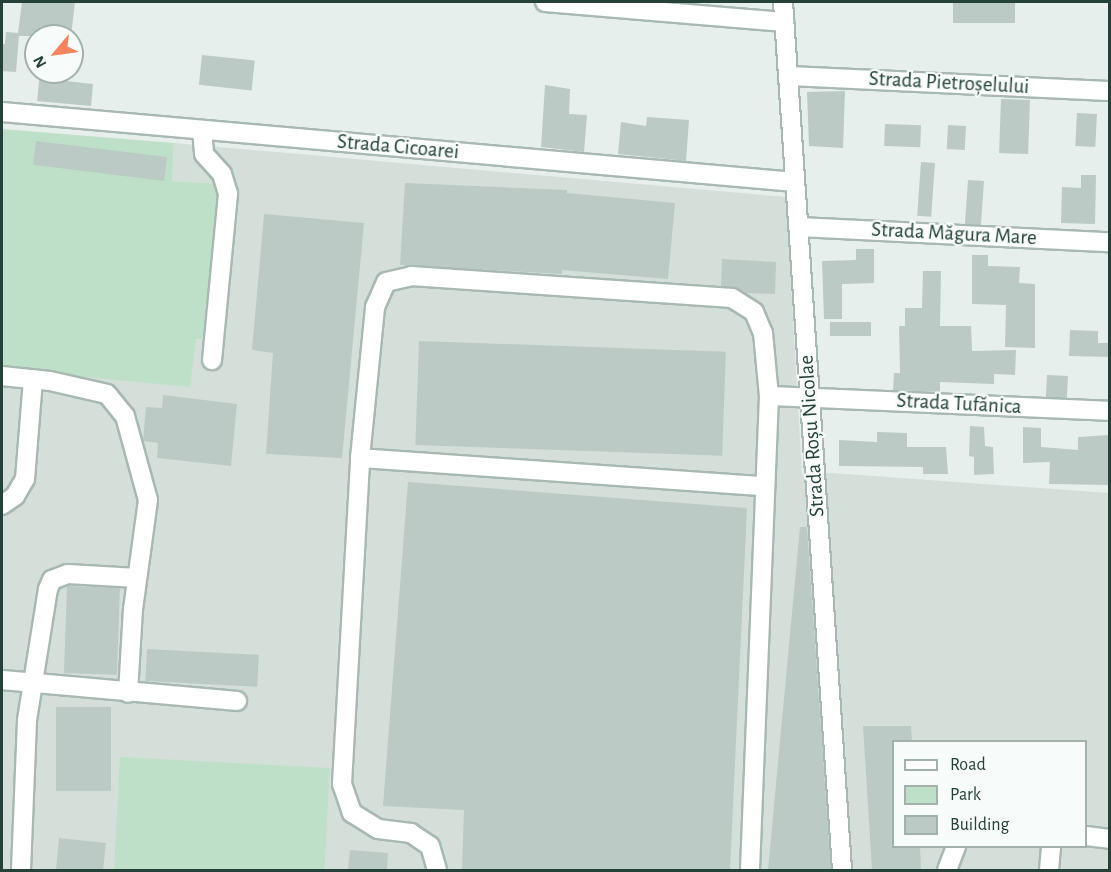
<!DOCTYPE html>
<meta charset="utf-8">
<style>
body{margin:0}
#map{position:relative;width:1111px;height:872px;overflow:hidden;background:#e6efeb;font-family:"Alegreya Sans",sans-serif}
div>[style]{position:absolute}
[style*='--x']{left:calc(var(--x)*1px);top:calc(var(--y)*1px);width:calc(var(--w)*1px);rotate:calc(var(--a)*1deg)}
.built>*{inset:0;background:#d4dfda}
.green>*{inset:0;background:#bfe0c8;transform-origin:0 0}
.building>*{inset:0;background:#bbcac4;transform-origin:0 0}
.roads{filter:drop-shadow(2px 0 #a8b8b2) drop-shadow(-2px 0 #a8b8b2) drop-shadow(0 2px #a8b8b2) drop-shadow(0 -2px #a8b8b2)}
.minor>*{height:18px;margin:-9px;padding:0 9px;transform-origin:9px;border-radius:9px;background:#fff}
span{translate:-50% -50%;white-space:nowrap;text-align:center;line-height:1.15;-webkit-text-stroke:4.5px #f7fbf9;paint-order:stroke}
.street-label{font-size:21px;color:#24423a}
.frame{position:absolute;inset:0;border:3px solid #24423a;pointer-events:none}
.legend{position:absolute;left:892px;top:740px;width:195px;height:108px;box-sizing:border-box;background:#f7fbf9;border:2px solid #a3b1ad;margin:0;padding:8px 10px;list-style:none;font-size:18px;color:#24423a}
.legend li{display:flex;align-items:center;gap:12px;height:30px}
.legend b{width:30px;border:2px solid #a3b1ad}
.north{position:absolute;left:24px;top:24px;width:60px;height:60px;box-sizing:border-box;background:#f7fbf9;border:2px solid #a3b1ad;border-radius:50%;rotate:241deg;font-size:16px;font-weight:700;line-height:24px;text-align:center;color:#24423a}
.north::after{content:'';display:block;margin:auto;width:21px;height:27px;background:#f4845f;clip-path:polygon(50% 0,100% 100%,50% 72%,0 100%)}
</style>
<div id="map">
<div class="built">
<div style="clip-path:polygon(evenodd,174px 143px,786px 197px,802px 474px,832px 473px,1109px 493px,1109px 870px,2px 870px,2px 369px,196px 339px,213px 341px,223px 184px,172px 181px,174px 143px,894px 742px,1086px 742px,1086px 846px,894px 846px,894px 742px)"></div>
</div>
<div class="green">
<div style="clip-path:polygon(2px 129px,174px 143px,172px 181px,224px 184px,213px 341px,196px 339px,190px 387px,2px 369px)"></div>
<div style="left:120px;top:757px;width:210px;height:113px;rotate:3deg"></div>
</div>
<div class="building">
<div style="clip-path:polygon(22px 2px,75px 2px,71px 36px,19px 36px,16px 72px,2px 71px,2px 44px,5px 44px,6px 32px,18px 33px)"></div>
<div style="left:953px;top:2px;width:62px;height:21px"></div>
<div style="left:202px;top:55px;width:53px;height:30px;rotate:6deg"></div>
<div style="clip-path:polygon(40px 72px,57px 72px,56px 80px,93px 84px,91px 106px,37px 101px)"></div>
<div style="clip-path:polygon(545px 85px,570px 89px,569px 114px,587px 115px,584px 152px,541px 147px)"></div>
<div style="clip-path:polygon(845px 91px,843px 148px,809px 146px,807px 92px)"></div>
<div style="left:1001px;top:99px;width:29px;height:54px;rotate:2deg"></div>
<div style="left:1077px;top:113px;width:20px;height:33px;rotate:3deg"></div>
<div style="clip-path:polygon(647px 117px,689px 120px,686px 161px,618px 154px,621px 122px,646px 126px)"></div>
<div style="left:885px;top:124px;width:36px;height:22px;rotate:2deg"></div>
<div style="left:948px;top:125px;width:18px;height:24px;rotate:3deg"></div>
<div style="left:36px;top:141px;width:132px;height:24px;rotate:7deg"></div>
<div style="left:921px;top:162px;width:14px;height:54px;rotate:4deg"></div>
<div style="clip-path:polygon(1081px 175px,1096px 175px,1095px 224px,1061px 223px,1062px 187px,1081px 188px)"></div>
<div style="left:968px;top:180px;width:16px;height:44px;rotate:4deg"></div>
<div style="clip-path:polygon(405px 183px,567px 190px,567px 193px,675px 203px,668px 279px,562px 270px,562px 274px,400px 265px)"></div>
<div style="clip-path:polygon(264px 214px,364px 223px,342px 458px,266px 454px,273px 353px,252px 350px)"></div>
<div style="clip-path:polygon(856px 249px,874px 249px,874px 283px,842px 284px,842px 319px,824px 319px,822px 261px,856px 260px)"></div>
<div style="clip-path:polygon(972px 255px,988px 255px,988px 266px,1020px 267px,1019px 283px,1035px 284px,1035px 348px,1005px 347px,1006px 305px,972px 304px)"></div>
<div style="clip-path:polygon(722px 259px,776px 262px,775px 294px,744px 293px,721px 286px)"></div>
<div style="clip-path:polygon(923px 271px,941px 271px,940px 326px,971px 326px,972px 351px,1016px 350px,1015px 375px,994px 374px,994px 384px,940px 382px,940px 392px,893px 390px,894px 373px,900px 373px,899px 326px,905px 326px,905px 308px,922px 308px)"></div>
<div style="left:830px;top:322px;width:41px;height:14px"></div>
<div style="clip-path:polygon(1070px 330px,1098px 331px,1098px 343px,1110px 343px,1110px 357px,1069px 356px)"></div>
<div style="left:419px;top:341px;width:307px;height:104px;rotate:2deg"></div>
<div style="left:1047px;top:375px;width:21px;height:22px;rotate:3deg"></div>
<div style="clip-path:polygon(163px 395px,237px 404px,231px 466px,157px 458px,158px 443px,143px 441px,146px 407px,162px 408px)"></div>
<div style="clip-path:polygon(970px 426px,984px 427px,985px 446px,993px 447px,994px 474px,974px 475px,974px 457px,969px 456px)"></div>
<div style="clip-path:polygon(1023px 427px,1041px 428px,1041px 447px,1078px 450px,1078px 437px,1110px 435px,1110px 485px,1049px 484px,1050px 462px,1023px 463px)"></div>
<div style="clip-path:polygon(877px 432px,907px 433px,907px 447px,946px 447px,948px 474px,923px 474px,923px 467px,839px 466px,839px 440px,877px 442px)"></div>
<div style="clip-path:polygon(408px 482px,747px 508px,730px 870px,462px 870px,464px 810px,383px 806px)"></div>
<div style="clip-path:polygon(800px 527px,807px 527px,831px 870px,768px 870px)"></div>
<div style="left:67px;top:586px;width:53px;height:87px;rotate:2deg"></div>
<div style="left:147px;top:649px;width:112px;height:32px;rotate:3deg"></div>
<div style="left:56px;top:707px;width:55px;height:84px"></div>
<div style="clip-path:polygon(863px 726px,911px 726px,912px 741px,894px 741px,894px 846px,920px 846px,921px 870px,872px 870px)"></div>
<div style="clip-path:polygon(59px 838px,106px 843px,103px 870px,56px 870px)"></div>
<div style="clip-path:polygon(350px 850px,388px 853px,387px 870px,348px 870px)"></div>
</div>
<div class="roads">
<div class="minor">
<div style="--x:545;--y:2;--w:240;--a:4.8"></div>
<div style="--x:783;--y:2;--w:870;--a:86.11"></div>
<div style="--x:788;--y:76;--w:322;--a:2.7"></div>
<div style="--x:2;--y:112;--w:796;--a:5.04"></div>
<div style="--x:202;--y:130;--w:24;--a:85"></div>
<div style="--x:204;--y:154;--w:27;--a:48"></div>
<div style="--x:222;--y:174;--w:21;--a:73"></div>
<div style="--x:228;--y:194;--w:167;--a:95.5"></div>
<div style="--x:798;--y:227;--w:312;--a:2.8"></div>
<div style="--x:2;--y:376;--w:48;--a:5.9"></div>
<div style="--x:50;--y:381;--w:58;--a:12.8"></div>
<div style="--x:107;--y:394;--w:28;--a:51"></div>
<div style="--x:125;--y:416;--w:87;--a:74.7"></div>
<div style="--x:148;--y:500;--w:110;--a:97.8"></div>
<div style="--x:133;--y:609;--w:84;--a:93.4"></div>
<div style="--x:769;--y:396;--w:341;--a:2.5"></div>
<div style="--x:360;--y:458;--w:406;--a:4"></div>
<div style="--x:2;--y:505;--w:16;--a:-35"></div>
<div style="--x:15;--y:496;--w:20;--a:-60"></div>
<div style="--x:25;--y:479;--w:100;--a:-85.4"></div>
<div style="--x:2;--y:680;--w:236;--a:5.1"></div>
<div style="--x:1086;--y:836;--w:24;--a:7"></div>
<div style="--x:21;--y:870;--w:150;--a:-87.7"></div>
<div style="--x:27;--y:720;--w:133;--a:-80.9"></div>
<div style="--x:48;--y:589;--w:10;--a:-66"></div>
<div style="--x:52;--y:580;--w:17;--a:-21"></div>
<div style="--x:68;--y:574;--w:69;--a:3.3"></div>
<div style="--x:437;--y:870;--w:25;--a:-106"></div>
<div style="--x:430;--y:846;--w:23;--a:-146"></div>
<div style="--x:411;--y:833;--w:33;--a:-173"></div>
<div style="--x:378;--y:829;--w:31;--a:-148"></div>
<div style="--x:352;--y:813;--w:31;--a:-109"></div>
<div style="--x:342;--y:784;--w:326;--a:-86.8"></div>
<div style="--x:360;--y:458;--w:152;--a:-84.3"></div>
<div style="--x:375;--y:307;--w:27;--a:-66"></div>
<div style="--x:386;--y:282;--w:26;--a:-13"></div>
<div style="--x:411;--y:276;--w:322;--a:3.9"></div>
<div style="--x:732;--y:298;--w:26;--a:32"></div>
<div style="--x:754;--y:312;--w:23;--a:67"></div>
<div style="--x:763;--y:333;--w:63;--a:84.6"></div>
<div style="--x:769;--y:396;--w:474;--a:92.3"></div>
<div style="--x:947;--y:870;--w:26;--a:-69"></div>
<div style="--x:1049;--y:870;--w:24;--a:-85"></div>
</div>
</div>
<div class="street-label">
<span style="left:949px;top:83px;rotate:3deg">Strada Pietroșelului</span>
<span style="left:398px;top:147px;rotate:5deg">Strada Cicoarei</span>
<span style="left:954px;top:234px;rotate:3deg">Strada Măgura Mare</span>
<span style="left:959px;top:404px;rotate:3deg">Strada Tufănica</span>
<span style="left:812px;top:436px;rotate:-94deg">Strada Roșu Nicolae</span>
</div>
<div class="frame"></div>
<ul class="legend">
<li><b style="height:8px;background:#fff"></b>Road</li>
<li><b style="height:16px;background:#bfe0c8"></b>Park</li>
<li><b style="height:16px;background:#bbcac4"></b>Building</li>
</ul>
<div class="north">N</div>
</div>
